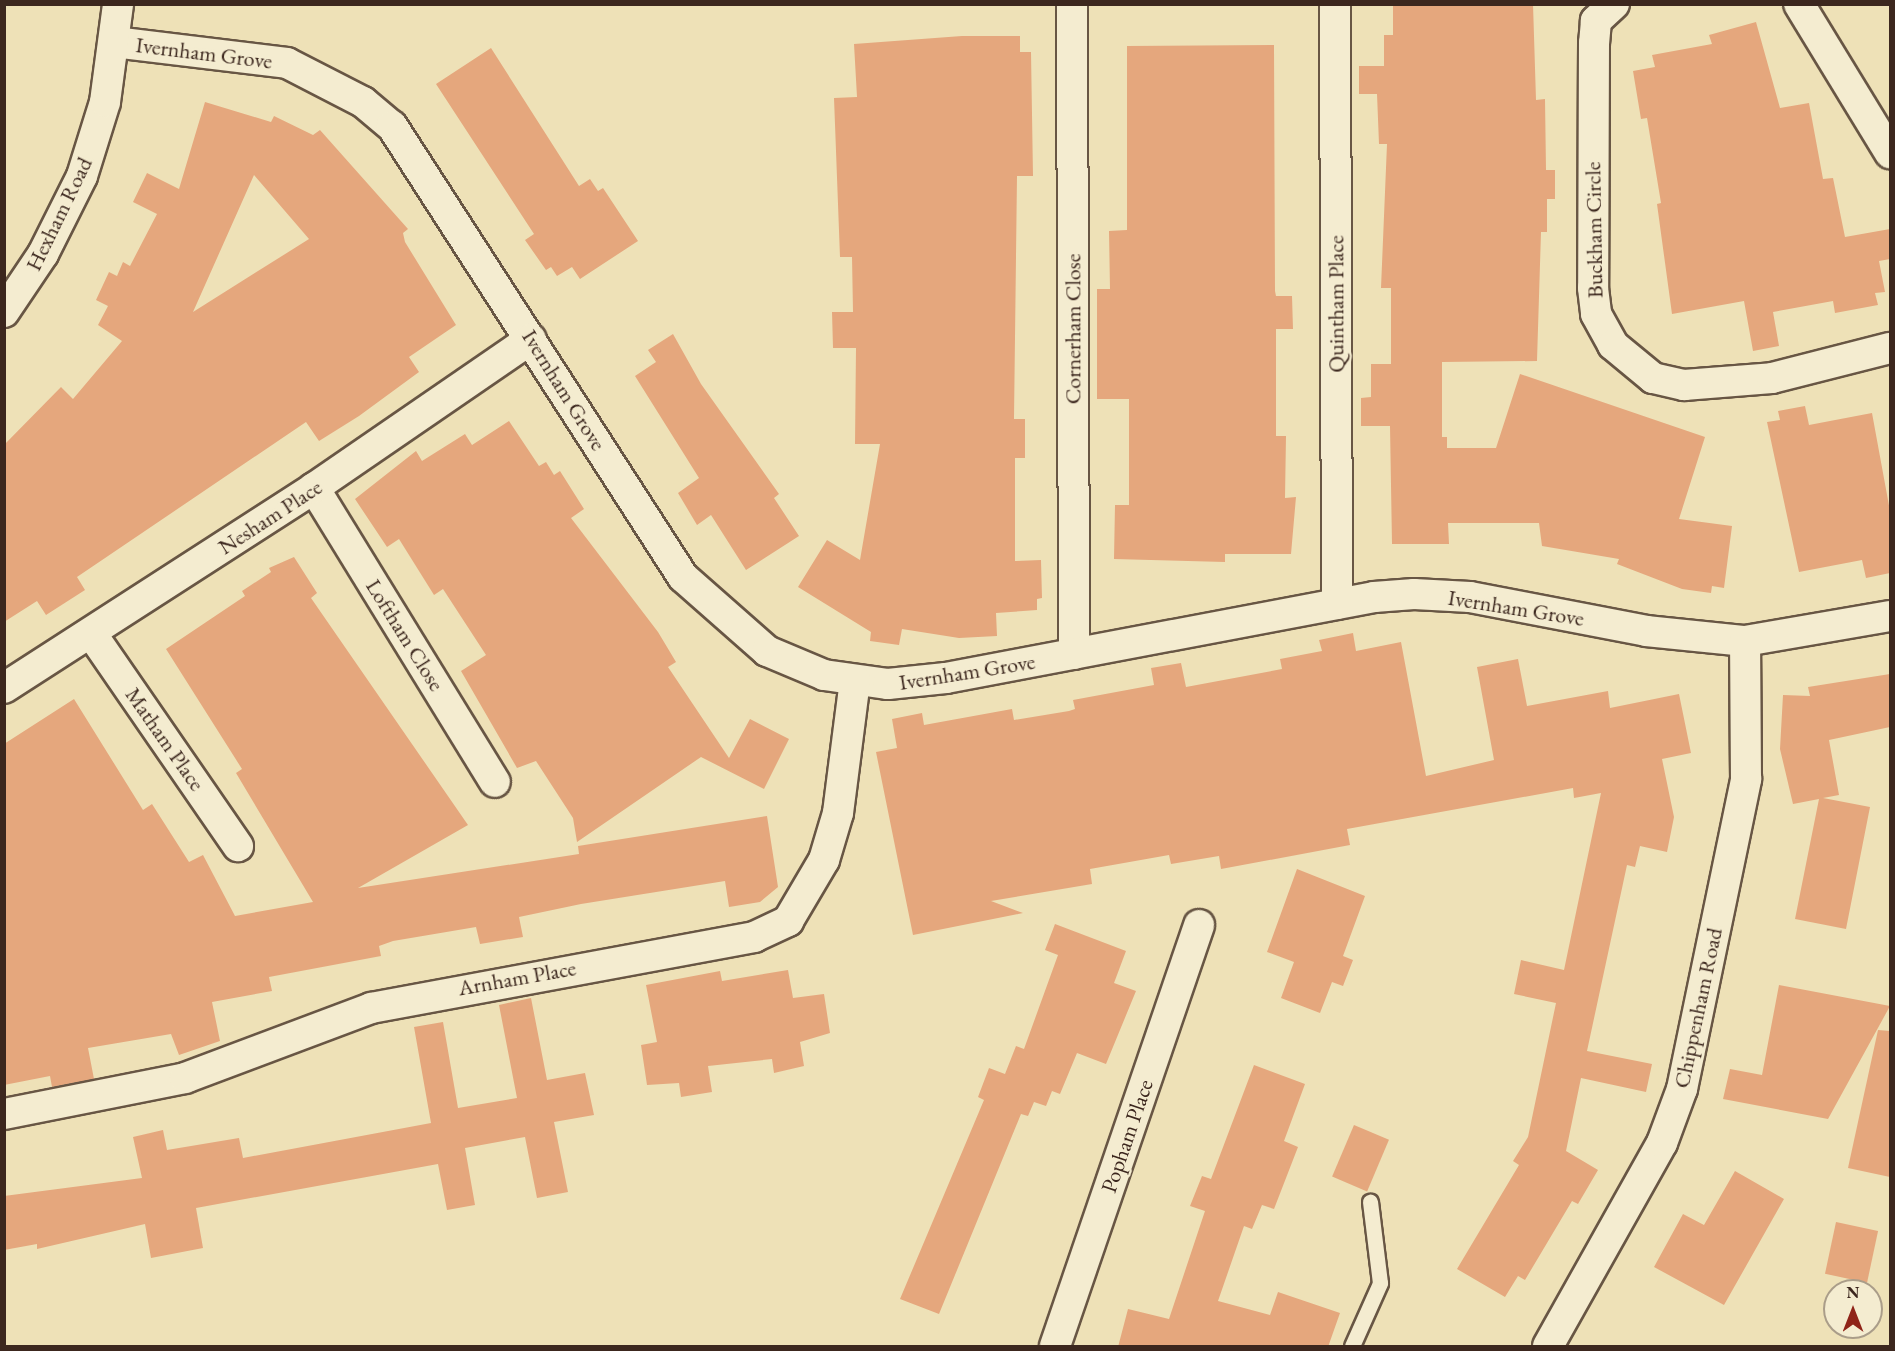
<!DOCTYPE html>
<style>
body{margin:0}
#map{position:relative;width:1895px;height:1351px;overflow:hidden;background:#eee1b7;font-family:"EB Garamond",serif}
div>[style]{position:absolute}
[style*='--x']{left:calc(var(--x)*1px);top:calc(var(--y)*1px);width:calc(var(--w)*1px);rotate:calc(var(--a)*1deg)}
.building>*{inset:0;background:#e5a77d;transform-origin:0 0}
.roads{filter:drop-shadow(2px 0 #685644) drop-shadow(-2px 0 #685644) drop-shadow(0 2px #685644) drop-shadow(0 -2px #685644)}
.service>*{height:15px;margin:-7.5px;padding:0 7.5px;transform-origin:7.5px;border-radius:7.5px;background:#f4ecd0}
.minor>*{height:30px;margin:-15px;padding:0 15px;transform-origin:15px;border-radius:15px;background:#f4ecd0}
span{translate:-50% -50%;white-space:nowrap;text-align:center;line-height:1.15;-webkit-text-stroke:4.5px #f4ecd0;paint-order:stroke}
.street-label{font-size:22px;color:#3c271e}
.frame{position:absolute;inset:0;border:6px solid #3c271e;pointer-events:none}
.north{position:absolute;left:1823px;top:1279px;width:60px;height:60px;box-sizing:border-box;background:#f4ecd0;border:2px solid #aa9d89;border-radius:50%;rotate:0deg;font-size:16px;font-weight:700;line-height:24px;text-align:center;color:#3c271e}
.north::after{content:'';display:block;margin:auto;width:21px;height:27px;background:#8f2418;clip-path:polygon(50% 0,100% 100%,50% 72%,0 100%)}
</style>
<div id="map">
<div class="building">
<div style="clip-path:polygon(1393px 4px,1533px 4px,1536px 100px,1545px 99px,1546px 170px,1555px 170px,1555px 199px,1547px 199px,1547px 232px,1541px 232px,1537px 361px,1442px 362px,1442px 437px,1447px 437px,1447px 448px,1496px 448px,1520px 374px,1705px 437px,1679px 519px,1732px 526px,1724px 588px,1712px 586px,1711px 593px,1682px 589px,1617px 564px,1619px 559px,1542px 546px,1539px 523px,1448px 523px,1449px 544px,1392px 544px,1390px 426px,1361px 426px,1361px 398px,1371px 397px,1371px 364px,1391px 364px,1391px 288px,1381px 288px,1387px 144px,1379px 144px,1377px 94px,1359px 94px,1359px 66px,1384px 66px,1384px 35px,1393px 35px)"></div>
<div style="clip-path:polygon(1756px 22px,1780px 108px,1809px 103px,1823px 179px,1833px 178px,1845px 237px,1890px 229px,1890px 259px,1879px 261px,1885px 292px,1875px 293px,1878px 305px,1835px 313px,1833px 301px,1773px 312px,1779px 346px,1753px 351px,1744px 301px,1672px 314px,1657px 204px,1661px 203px,1647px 118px,1641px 119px,1633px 71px,1655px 67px,1652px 55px,1712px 44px,1709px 35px)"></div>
<div style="clip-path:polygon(962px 36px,1020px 36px,1020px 52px,1031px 52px,1033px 176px,1017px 176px,1014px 419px,1025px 419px,1025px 458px,1015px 458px,1015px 561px,1041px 560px,1042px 598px,1037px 599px,1037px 610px,996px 613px,997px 636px,959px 638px,902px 629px,899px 645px,870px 641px,871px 632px,798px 587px,827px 540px,860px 560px,880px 444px,855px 444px,856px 348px,833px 348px,832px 312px,853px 312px,852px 257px,840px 257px,834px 98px,857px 97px,854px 44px)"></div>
<div style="clip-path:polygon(1274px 45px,1275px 291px,1276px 296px,1292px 296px,1293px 329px,1276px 329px,1276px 436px,1286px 436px,1285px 498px,1296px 497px,1291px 554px,1225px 554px,1225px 562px,1114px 559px,1115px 505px,1129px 505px,1129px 399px,1097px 399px,1097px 289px,1110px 289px,1109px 231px,1127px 230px,1127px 46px)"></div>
<div style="clip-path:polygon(491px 48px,579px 186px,590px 179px,598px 191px,603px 188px,638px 241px,580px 279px,572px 267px,557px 276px,551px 267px,546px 270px,525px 240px,534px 234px,436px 84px)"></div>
<div style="clip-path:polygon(evenodd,205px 102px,271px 122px,274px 116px,313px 135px,320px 130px,408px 229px,403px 233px,405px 242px,456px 325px,409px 357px,419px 372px,359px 416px,319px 441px,306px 422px,77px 577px,85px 590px,46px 615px,37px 601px,4px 622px,4px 445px,61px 387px,73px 399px,122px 341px,98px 325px,108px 306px,96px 300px,109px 272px,117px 276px,123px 262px,130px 266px,157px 214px,133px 202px,147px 173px,179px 189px,205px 102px,254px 175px,309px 239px,193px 312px,254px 175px)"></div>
<div style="clip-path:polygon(673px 334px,701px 384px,779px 494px,774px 498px,799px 536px,746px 570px,711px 515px,697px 525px,678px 493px,699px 478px,635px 376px,656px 362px,648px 350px)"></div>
<div style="clip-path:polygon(1805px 406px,1809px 425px,1872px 413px,1890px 511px,1890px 573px,1866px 578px,1862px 560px,1799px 572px,1767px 422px,1780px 420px,1778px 411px)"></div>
<div style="clip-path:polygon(509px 421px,539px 466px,546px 462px,554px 475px,560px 471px,584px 509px,571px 518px,658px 632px,676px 662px,668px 667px,729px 758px,750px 719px,789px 739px,764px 789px,701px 757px,577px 842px,573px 818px,536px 761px,517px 768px,461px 671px,486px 655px,443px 589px,434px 595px,399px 539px,387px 547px,355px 499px,416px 451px,422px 461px,465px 434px,472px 445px)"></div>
<div style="clip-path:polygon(294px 557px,317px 593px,311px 598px,468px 825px,358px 888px,579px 854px,578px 846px,767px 816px,778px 887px,760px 902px,729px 907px,725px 881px,581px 904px,519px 917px,523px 937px,480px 944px,476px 927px,393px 941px,379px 946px,381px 956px,269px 977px,272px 991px,212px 1002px,220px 1041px,179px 1055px,171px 1034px,88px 1048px,94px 1079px,52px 1087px,50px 1076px,4px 1085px,4px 744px,74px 699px,143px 810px,152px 804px,189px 862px,203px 855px,235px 916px,313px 902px,236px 773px,242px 769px,166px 649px,245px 596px,242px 591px,271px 572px,269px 568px)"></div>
<div style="clip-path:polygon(1353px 633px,1356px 651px,1401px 642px,1426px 776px,1494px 760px,1477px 667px,1518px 659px,1527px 706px,1608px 691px,1610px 708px,1679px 694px,1691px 753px,1662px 759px,1674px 817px,1667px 852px,1640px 846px,1635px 867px,1627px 865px,1587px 1051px,1652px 1064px,1646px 1092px,1581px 1078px,1566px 1151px,1598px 1170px,1578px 1204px,1572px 1201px,1525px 1280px,1518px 1276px,1505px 1297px,1457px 1269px,1519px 1165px,1513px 1161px,1528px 1137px,1556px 1003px,1514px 994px,1521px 960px,1564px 970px,1601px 793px,1574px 798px,1573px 788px,1347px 829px,1350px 845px,1221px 869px,1219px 856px,1171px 864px,1169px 855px,1090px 869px,1092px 884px,991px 901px,1023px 913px,913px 935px,876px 752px,897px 748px,892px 719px,922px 713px,924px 725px,1012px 709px,1014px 720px,1069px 711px,1075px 709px,1073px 700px,1154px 685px,1151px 668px,1181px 663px,1186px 687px,1282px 669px,1280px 659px,1322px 651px,1319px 640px)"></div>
<div style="clip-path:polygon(1890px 674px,1890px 727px,1829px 740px,1839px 795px,1823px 798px,1870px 807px,1846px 929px,1795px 919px,1819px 799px,1793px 804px,1780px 749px,1783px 695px,1810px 696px,1808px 687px)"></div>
<div style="clip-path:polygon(1297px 869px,1365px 896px,1343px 956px,1353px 960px,1343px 986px,1332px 982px,1320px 1013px,1281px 998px,1294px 962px,1267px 952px)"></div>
<div style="clip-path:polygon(1055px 924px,1126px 951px,1114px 983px,1136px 991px,1106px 1064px,1077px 1053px,1060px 1094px,1052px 1091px,1046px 1106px,1034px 1102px,1028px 1116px,1021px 1114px,939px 1314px,900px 1299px,984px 1100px,978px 1097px,989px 1068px,1005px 1074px,1016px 1046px,1024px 1049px,1058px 955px,1045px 950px)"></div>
<div style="clip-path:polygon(788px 970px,793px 998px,824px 994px,830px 1033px,800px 1042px,804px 1066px,774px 1073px,772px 1059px,708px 1066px,712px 1092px,681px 1097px,679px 1083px,647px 1085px,641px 1045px,657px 1042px,646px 985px,720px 971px,722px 981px)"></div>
<div style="clip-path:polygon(1779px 985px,1890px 1006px,1828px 1119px,1723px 1099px,1730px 1069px,1762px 1075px)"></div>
<div style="clip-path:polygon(531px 998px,547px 1080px,585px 1073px,594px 1115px,554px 1122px,568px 1192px,537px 1198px,525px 1137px,465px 1148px,475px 1205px,447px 1210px,438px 1164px,196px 1208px,203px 1248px,151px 1258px,145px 1224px,37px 1249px,37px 1244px,4px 1250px,4px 1196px,142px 1178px,133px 1137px,163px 1130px,167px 1150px,239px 1138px,243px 1158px,431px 1123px,414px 1027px,443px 1022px,458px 1108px,517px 1098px,499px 1005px)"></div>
<div style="clip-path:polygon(1878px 1030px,1890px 1031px,1890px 1177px,1848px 1168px)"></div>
<div style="clip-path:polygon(1254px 1065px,1305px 1084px,1284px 1141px,1298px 1147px,1274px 1209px,1262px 1205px,1252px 1229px,1244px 1226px,1218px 1301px,1270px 1315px,1278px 1292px,1340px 1313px,1328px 1347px,1118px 1347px,1128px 1309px,1169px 1319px,1205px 1211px,1190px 1206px,1202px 1176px,1211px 1179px)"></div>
<div style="left:1354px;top:1125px;width:38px;height:56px;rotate:23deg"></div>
<div style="clip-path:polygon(1735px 1171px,1784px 1199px,1724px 1305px,1654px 1267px,1683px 1214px,1704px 1225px)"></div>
<div style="left:1836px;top:1222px;width:43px;height:53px;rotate:12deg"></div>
</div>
<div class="roads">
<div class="service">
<div style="--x:1352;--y:1346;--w:69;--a:-66"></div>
<div style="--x:1380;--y:1283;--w:82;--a:-97"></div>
</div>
<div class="minor">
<div style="--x:1072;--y:4;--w:650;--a:89.82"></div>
<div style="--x:1335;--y:4;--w:600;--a:89.81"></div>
<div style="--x:1614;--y:4;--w:25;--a:137"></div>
<div style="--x:1596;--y:21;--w:22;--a:95"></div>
<div style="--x:1594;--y:43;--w:245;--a:90.2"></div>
<div style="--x:1593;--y:288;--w:26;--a:83"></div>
<div style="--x:1596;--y:314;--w:35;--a:61"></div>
<div style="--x:1613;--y:345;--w:52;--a:39.5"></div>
<div style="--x:1653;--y:378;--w:32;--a:13"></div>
<div style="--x:1684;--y:385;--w:88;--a:-4.5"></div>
<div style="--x:1772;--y:378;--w:122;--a:-14.3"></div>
<div style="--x:1799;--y:4;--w:175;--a:58.6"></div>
<div style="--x:114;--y:42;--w:174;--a:6.9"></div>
<div style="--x:287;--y:63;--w:85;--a:27.2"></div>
<div style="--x:363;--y:102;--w:38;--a:40"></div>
<div style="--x:392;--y:126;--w:537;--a:57.17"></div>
<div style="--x:683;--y:577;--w:112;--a:41.4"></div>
<div style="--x:767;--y:651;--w:62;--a:22.8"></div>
<div style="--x:824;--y:675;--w:65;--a:8"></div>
<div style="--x:888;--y:684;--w:58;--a:-5.9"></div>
<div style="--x:946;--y:678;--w:436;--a:-10.7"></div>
<div style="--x:1374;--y:597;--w:40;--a:-4.3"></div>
<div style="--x:1414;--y:594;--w:56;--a:3.1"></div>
<div style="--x:1470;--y:597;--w:179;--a:10.9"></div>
<div style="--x:1646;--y:631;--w:100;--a:5.8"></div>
<div style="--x:1745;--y:641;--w:147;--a:-9.8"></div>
<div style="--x:4;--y:312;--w:70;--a:-56.1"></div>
<div style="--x:43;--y:254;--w:87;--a:-63.4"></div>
<div style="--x:82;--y:176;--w:77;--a:-72.7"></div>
<div style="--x:105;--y:102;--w:99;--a:-82.4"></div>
<div style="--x:314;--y:488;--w:345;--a:58.4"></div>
<div style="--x:91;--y:633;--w:259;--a:55.4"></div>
<div style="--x:4;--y:688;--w:369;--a:-32.8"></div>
<div style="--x:314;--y:488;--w:263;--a:-34.5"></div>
<div style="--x:4;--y:1114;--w:185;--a:-11.2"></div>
<div style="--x:185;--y:1078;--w:199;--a:-20.6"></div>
<div style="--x:371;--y:1008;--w:390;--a:-10.5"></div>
<div style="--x:754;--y:937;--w:38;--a:-25"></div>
<div style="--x:788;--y:921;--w:71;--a:-59.5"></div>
<div style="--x:824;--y:860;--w:49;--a:-73.4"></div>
<div style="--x:838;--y:813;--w:134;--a:-82.7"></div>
<div style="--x:1055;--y:1346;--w:445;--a:-71.1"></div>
<div style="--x:1548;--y:1346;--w:233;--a:-60.7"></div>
<div style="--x:1662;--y:1143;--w:58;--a:-69.7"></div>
<div style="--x:1682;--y:1089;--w:317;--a:-78.3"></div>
<div style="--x:1746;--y:779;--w:138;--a:-90.4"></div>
</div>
</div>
<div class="street-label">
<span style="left:204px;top:53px;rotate:7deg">Ivernham Grove</span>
<span style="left:59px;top:214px;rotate:-64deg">Hexham Road</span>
<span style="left:1594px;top:230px;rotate:-91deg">Buckham Circle</span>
<span style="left:1336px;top:304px;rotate:-90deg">Quintham Place</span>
<span style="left:1073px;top:329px;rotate:-90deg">Cornerham Close</span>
<span style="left:564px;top:390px;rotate:58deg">Ivernham Grove</span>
<span style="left:270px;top:517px;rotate:-33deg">Nesham Place</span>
<span style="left:1516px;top:608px;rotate:9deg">Ivernham Grove</span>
<span style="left:405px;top:635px;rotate:58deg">Loftham Close</span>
<span style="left:967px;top:672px;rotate:-9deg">Ivernham Grove</span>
<span style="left:165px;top:739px;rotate:55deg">Matham Place</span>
<span style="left:517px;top:978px;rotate:-10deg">Arnham Place</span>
<span style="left:1698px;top:1008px;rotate:-78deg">Chippenham Road</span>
<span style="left:1127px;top:1136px;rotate:-71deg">Popham Place</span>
</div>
<div class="frame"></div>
<div class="north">N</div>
</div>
